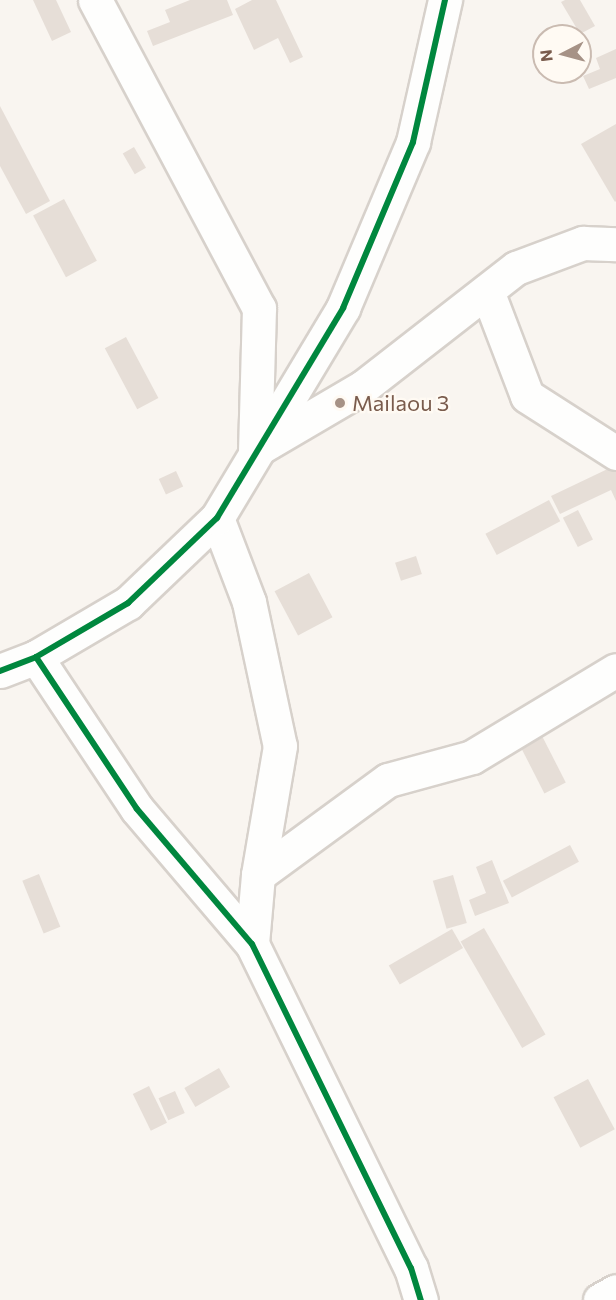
<!DOCTYPE html>
<style>
body{margin:0}
#map{position:relative;width:616px;height:1300px;overflow:hidden;background:#f9f5f0;font-family:Commissioner,sans-serif}
div>[style]{position:absolute}
[style*='--x']{left:calc(var(--x)*1px);top:calc(var(--y)*1px);width:calc(var(--w)*1px);rotate:calc(var(--a)*1deg)}
.building>*{inset:0;background:#e6ded7;transform-origin:0 0}
.roads{filter:drop-shadow(2px 0 #d7d1cb) drop-shadow(-2px 0 #d7d1cb) drop-shadow(0 2px #d7d1cb) drop-shadow(0 -2px #d7d1cb)}
.minor>*{height:33px;margin:-16.5px;padding:0 16.5px;transform-origin:16.5px;border-radius:16.5px;background:#fefefd}
.cycleway>*{height:6px;margin:-3px;padding:0 3px;transform-origin:3px;border-radius:3px;background:#00873e}
.dots>*{width:16px;height:16px;translate:-50% -50%;box-sizing:border-box;border:3px solid #fffaf3;border-radius:50%}
span{translate:-50% -50%;white-space:nowrap;text-align:center;line-height:1.15;-webkit-text-stroke:4.5px #fffaf3;paint-order:stroke}
.poi-label{font-size:22px;color:#7a5c4d}
.left{translate:0 -50%;text-align:left}
.north{position:absolute;left:532px;top:24px;width:60px;height:60px;box-sizing:border-box;background:#fffaf3;border:2px solid #cabbb1;border-radius:50%;rotate:264deg;font-size:16px;font-weight:700;line-height:24px;text-align:center;color:#7a5c4d}
.north::after{content:'';display:block;margin:auto;width:21px;height:27px;background:#a69286;clip-path:polygon(50% 0,100% 100%,50% 72%,0 100%)}
</style>
<div id="map">
<div class="building">
<div style="clip-path:polygon(33px 0,56px 0,71px 32px,52px 41px)"></div>
<div style="clip-path:polygon(190px 0,227px 0,233px 15px,153px 46px,147px 31px,170px 22px,165px 10px)"></div>
<div style="clip-path:polygon(252px 0,276px 0,303px 57px,290px 63px,278px 38px,254px 50px,235px 9px)"></div>
<div style="clip-path:polygon(565px 0,580px 0,595px 26px,580px 34px,561px 2px)"></div>
<div style="clip-path:polygon(544px 49px,544px 73px,542px 74px,533px 54px)"></div>
<div style="clip-path:polygon(616px 49px,616px 78px,589px 89px,583px 76px,600px 69px,596px 58px)"></div>
<div style="clip-path:polygon(0 106px,50px 201px,26px 214px,0 166px)"></div>
<div style="clip-path:polygon(616px 124px,616px 201px,615px 202px,581px 144px)"></div>
<div style="left:134px;top:147px;width:24px;height:13px;rotate:60deg"></div>
<div style="left:64px;top:199px;width:70px;height:35px;rotate:62deg"></div>
<div style="left:126px;top:337px;width:69px;height:24px;rotate:62deg"></div>
<div style="clip-path:polygon(616px 465px,616px 501px,611px 490px,560px 514px,551px 496px)"></div>
<div style="left:176px;top:471px;width:17px;height:19px;rotate:65deg"></div>
<div style="left:549px;top:500px;width:24px;height:72px;rotate:62deg"></div>
<div style="left:578px;top:510px;width:33px;height:17px;rotate:63deg"></div>
<div style="left:416px;top:556px;width:19px;height:22px;rotate:72deg"></div>
<div style="left:309px;top:573px;width:50px;height:39px;rotate:62deg"></div>
<div style="left:539px;top:730px;width:59px;height:24px;rotate:63deg"></div>
<div style="left:570px;top:845px;width:19px;height:76px;rotate:62deg"></div>
<div style="clip-path:polygon(492px 860px,509px 903px,475px 916px,469px 900px,486px 893px,476px 867px)"></div>
<div style="left:39px;top:874px;width:57px;height:18px;rotate:68deg"></div>
<div style="left:453px;top:875px;width:50px;height:21px;rotate:74deg"></div>
<div style="left:484px;top:928px;width:123px;height:27px;rotate:60deg"></div>
<div style="left:452px;top:929px;width:22px;height:73px;rotate:60deg"></div>
<div style="left:219px;top:1068px;width:22px;height:40px;rotate:60deg"></div>
<div style="left:588px;top:1079px;width:57px;height:39px;rotate:62deg"></div>
<div style="left:149px;top:1086px;width:41px;height:18px;rotate:64deg"></div>
<div style="left:175px;top:1091px;width:24px;height:18px;rotate:66deg"></div>
</div>
<div class="roads">
<div class="minor">
<div style="--x:95;--y:0;--w:349;--a:62"></div>
<div style="--x:259;--y:308;--w:141;--a:91.6"></div>
<div style="--x:487;--y:291;--w:112;--a:69.1"></div>
<div style="--x:527;--y:396;--w:106;--a:32.6"></div>
<div style="--x:259;--y:448;--w:121;--a:-30.4"></div>
<div style="--x:363;--y:387;--w:194;--a:-37.9"></div>
<div style="--x:516;--y:268;--w:72;--a:-20.5"></div>
<div style="--x:583;--y:243;--w:33;--a:2"></div>
<div style="--x:217;--y:518;--w:90;--a:69.1"></div>
<div style="--x:249;--y:602;--w:147;--a:77.9"></div>
<div style="--x:280;--y:746;--w:131;--a:99.7"></div>
<div style="--x:258;--y:875;--w:69;--a:95"></div>
<div style="--x:36;--y:657;--w:182;--a:56.4"></div>
<div style="--x:137;--y:809;--w:177;--a:49.6"></div>
<div style="--x:252;--y:944;--w:361;--a:63.9"></div>
<div style="--x:411;--y:1268;--w:34;--a:73"></div>
<div style="--x:0;--y:671;--w:39;--a:-21"></div>
<div style="--x:36;--y:657;--w:107;--a:-30.4"></div>
<div style="--x:128;--y:603;--w:123;--a:-43.7"></div>
<div style="--x:217;--y:518;--w:245;--a:-59"></div>
<div style="--x:343;--y:308;--w:180;--a:-67.1"></div>
<div style="--x:413;--y:142;--w:146;--a:-77.3"></div>
<div style="--x:258;--y:875;--w:161;--a:-36.2"></div>
<div style="--x:388;--y:780;--w:87;--a:-15.3"></div>
<div style="--x:472;--y:757;--w:168;--a:-31.1"></div>
<div style="--x:600;--y:1300;--w:18;--a:-29"></div>
</div>
</div>
<div class="cycleway">
<div style="--x:36;--y:657;--w:182;--a:56.4"></div>
<div style="--x:137;--y:809;--w:177;--a:49.6"></div>
<div style="--x:252;--y:944;--w:361;--a:63.9"></div>
<div style="--x:411;--y:1268;--w:34;--a:73"></div>
<div style="--x:0;--y:671;--w:39;--a:-21"></div>
<div style="--x:36;--y:657;--w:107;--a:-30.4"></div>
<div style="--x:128;--y:603;--w:123;--a:-43.7"></div>
<div style="--x:217;--y:518;--w:245;--a:-59"></div>
<div style="--x:343;--y:308;--w:180;--a:-67.1"></div>
<div style="--x:413;--y:142;--w:146;--a:-77.3"></div>
</div>
<div class="dots">
<div style="left:340px;top:403px;background:#a69286"></div>
</div>
<div class="poi-label">
<span class="left" style="left:352px;top:403px">Mailaou 3</span>
</div>
<div class="north">N</div>
</div>
